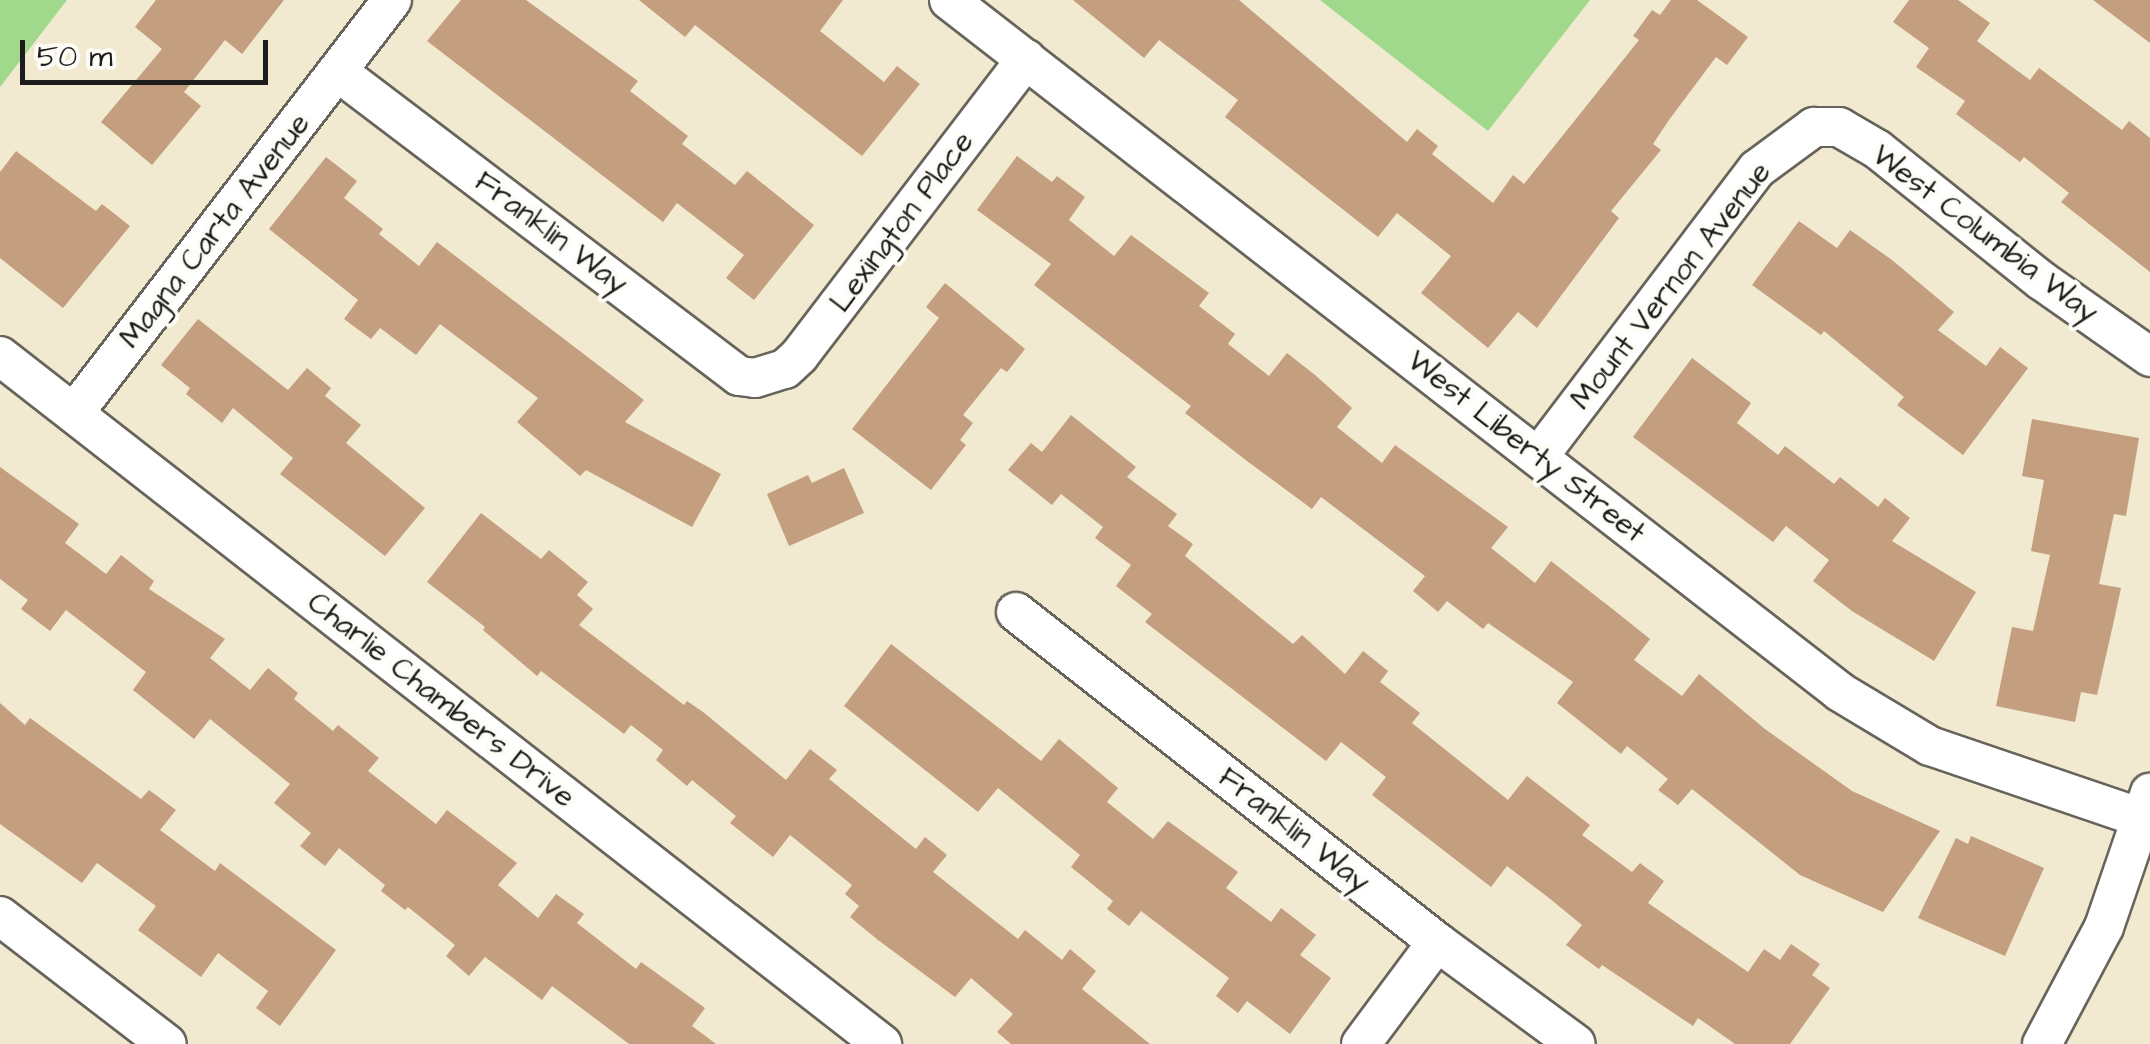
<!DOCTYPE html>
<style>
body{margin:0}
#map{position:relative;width:2150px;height:1044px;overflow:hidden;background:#f1e9d0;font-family:"Architects Daughter",sans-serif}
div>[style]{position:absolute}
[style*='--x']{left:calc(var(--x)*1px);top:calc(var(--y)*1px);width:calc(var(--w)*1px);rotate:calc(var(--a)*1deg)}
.green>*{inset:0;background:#a0d98c}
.building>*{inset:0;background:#c49f7f}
.roads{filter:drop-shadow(2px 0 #67645b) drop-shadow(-2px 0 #67645b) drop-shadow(0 2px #67645b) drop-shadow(0 -2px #67645b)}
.street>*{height:38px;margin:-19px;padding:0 19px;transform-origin:19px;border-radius:19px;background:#fff}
span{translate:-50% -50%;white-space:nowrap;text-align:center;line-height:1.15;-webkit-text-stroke:8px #fdfcf7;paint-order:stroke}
.street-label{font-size:30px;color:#1c1c1c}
.scale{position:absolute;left:20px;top:40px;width:248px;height:45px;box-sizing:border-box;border:5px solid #1c1c1c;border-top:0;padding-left:12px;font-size:30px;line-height:35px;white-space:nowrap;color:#1c1c1c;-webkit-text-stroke:8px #fdfcf7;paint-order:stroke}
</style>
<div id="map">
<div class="green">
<div style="clip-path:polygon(0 0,67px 0,0 87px)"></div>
<div style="clip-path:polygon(1320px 0,1590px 0,1488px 131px)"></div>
</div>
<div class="building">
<div style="clip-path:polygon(156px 0,284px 0,242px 54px,225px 40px,184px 92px,201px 106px,152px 165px,101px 122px,162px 49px,135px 27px)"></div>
<div style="clip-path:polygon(461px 0,526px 0,638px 81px,630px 91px,688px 136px,682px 144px,735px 185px,747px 171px,814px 225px,754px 300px,726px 278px,744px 255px,677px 203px,663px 222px,427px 41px)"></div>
<div style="clip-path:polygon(639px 0,843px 0,820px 31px,884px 82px,897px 66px,920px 84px,862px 156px,695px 25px,685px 37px)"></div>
<div style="clip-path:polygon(1073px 0,1239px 0,1407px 142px,1417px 129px,1438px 146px,1432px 154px,1493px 203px,1513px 175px,1524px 184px,1639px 40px,1633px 36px,1652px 10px,1660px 15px,1671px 0,1697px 0,1748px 37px,1727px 65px,1716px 57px,1669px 120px,1653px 144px,1661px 150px,1611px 211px,1619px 218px,1537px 328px,1518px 312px,1488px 348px,1421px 293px,1451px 256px,1397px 213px,1378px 237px,1225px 117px,1238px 100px,1159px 40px,1144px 58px)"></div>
<div style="clip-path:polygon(1909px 0,1958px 0,1990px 23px,1977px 41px,2030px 80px,2039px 68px,2122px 130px,2129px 121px,2150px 138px,2150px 272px,2061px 202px,2069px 193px,2024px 157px,2020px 162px,1956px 114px,1965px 101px,1916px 67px,1929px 48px,1893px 22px)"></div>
<div style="clip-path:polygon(2093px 0,2150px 0,2150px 43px)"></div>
<div style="clip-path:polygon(16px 151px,96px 211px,102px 204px,130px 226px,63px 308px,0 258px,0 172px)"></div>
<div style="clip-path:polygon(1017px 156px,1052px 182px,1057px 176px,1085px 197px,1069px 220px,1114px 256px,1131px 235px,1209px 293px,1199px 306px,1235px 334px,1228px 344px,1269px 376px,1287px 353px,1315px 375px,1352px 408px,1337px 427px,1382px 463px,1395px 445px,1508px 527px,1491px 548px,1535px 583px,1551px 561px,1615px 611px,1650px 639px,1634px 660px,1682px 696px,1699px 674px,1765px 729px,1852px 791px,1940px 831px,1883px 912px,1800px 875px,1692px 789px,1678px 805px,1658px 790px,1668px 779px,1627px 746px,1621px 754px,1557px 703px,1573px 682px,1488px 623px,1483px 629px,1447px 601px,1438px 612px,1413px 591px,1425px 576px,1321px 497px,1312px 509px,1247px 461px,1185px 413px,1191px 406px,1034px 285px,1051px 264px,977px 210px)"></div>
<div style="clip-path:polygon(326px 157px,357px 181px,344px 198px,383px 229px,379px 234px,419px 266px,437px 242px,644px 400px,625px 422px,721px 474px,692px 527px,586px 470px,580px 476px,517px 422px,538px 398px,440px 324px,416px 355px,380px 328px,371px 339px,344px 319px,358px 300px,269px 229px)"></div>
<div style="clip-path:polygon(1799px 221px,1837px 248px,1850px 230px,1892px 260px,1954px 312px,1938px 330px,1986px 366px,2000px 347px,2028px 368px,1963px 455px,1897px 405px,1904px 397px,1824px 331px,1821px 335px,1752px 285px)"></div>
<div style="clip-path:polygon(945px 283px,1025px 349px,1007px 372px,1001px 368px,963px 415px,973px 423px,960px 440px,966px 445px,931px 490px,852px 429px,939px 318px,926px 307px)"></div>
<div style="clip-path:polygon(198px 319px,288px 390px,307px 368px,331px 388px,325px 396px,361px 425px,346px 443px,425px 508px,385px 556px,280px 474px,293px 458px,233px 408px,222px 423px,186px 394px,190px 388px,161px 365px)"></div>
<div style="clip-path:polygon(1692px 358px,1751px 403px,1737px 423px,1778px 455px,1785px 446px,1834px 484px,1840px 477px,1878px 507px,1885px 498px,1910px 518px,1892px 541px,1976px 592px,1934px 661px,1852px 611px,1813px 581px,1829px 560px,1786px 526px,1773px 542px,1633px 437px)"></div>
<div style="clip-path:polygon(1071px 415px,1136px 467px,1127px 477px,1177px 514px,1168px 526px,1193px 544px,1185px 556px,1293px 644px,1302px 635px,1345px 674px,1363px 651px,1388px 671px,1380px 682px,1420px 713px,1412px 723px,1508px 800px,1527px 776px,1590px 825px,1582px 835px,1632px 872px,1640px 863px,1664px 881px,1648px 903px,1748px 972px,1764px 949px,1780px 960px,1791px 944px,1820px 964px,1812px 975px,1830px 988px,1790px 1044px,1735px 1044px,1698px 1018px,1693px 1026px,1602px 965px,1599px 969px,1566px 945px,1582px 925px,1549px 898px,1507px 866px,1491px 887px,1372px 795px,1386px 777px,1341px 742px,1326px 761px,1145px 622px,1152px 614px,1116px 586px,1131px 565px,1095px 538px,1103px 527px,1061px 494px,1052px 505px,1008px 470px,1031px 443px,1042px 452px)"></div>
<div style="clip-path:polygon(2032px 419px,2139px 438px,2126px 516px,2114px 514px,2099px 584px,2121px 588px,2113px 625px,2097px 695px,2081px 692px,2075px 722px,1996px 706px,2012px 627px,2033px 631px,2050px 555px,2031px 551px,2044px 480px,2022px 476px)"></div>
<div style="clip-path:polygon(0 467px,79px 524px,65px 543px,106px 574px,121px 555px,154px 581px,149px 589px,225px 639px,210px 658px,250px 690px,268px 668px,298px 693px,294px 699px,333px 731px,338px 725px,379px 758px,368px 771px,436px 824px,447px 810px,517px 863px,498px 885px,538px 918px,556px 894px,584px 914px,577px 923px,636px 969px,641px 962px,705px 1008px,692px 1026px,716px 1044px,629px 1044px,552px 986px,542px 1000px,485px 957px,469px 976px,446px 956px,455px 945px,408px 907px,405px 910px,381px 891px,385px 885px,339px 848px,325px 866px,300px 846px,311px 833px,274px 803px,290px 784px,210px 719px,194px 739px,133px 690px,146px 672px,66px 610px,50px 631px,21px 609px,28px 600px,0 579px)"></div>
<div style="clip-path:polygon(844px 468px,864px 513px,789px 546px,767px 494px,808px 475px,812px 483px)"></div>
<div style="clip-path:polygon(481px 513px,541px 559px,549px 550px,588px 582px,577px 595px,593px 609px,579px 625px,684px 705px,687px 701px,703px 712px,786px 780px,810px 749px,837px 770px,829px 779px,916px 849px,925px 837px,947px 855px,933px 872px,1018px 939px,1025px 930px,1062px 960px,1070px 949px,1096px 971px,1082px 989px,1150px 1044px,1011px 1044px,997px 1032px,1013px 1014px,971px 978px,955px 997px,878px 940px,850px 917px,859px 906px,845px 894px,852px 885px,790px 835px,773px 857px,730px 823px,736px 816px,692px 780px,687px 786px,656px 760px,663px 750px,631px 725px,624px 734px,541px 671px,537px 676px,483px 630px,485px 627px,427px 582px)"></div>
<div style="clip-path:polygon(891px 644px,1041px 761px,1059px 739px,1118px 788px,1107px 802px,1153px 839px,1168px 821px,1238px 872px,1226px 888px,1271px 922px,1281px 908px,1316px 935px,1300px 955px,1331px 978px,1290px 1034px,1247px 1001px,1238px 1013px,1216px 996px,1229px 978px,1141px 911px,1129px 926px,1107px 909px,1113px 901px,1071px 867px,1080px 855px,998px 788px,978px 812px,844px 706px)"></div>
<div style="clip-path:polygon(0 703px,25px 725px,30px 718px,141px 799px,149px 790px,176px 810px,160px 830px,215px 871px,220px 863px,336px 950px,280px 1026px,256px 1008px,268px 991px,218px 953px,201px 977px,138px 930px,156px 906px,97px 863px,82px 883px,0 824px)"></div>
<div style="clip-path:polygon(1971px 836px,2044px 868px,2005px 956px,1918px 918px,1956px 838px,1968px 844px)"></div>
</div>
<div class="roads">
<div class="street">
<div style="--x:949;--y:0;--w:1128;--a:37.83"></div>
<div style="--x:1840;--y:692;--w:105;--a:31"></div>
<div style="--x:1930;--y:746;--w:226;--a:18.8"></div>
<div style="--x:338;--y:72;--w:503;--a:37.17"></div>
<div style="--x:739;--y:376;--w:16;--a:7"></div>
<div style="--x:755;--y:378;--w:31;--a:-17"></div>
<div style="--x:785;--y:369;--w:19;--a:-43"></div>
<div style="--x:799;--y:356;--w:374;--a:-52.6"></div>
<div style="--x:0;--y:356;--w:1119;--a:37.96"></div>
<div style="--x:74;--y:413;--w:521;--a:-52.4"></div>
<div style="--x:1539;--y:456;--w:360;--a:-52.8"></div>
<div style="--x:1757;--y:169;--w:71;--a:-36.4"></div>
<div style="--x:1814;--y:127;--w:25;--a:0"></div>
<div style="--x:1839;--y:127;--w:44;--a:30.1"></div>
<div style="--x:1877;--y:149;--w:211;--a:38.7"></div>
<div style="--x:2042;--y:281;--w:132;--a:35.1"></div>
<div style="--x:1016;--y:612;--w:535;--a:38.09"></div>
<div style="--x:1437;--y:942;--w:172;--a:36.3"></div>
<div style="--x:0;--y:916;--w:210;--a:37.5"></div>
<div style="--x:1361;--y:1044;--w:127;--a:-53.3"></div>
<div style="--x:2042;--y:1044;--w:132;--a:-62.1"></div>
<div style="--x:2104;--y:927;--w:142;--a:-71.1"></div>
</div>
</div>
<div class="street-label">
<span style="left:902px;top:222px;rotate:-53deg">Lexington Place</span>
<span style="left:215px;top:231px;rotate:-52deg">Magna Carta Avenue</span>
<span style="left:551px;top:233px;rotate:37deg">Franklin Way</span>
<span style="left:1985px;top:234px;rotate:37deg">West Columbia Way</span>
<span style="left:1671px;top:286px;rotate:-52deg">Mount Vernon Avenue</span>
<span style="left:1526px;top:447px;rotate:38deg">West Liberty Street</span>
<span style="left:441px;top:700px;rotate:38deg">Charlie Chambers Drive</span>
<span style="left:1294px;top:830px;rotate:38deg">Franklin Way</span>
</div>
<div class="scale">50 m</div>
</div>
